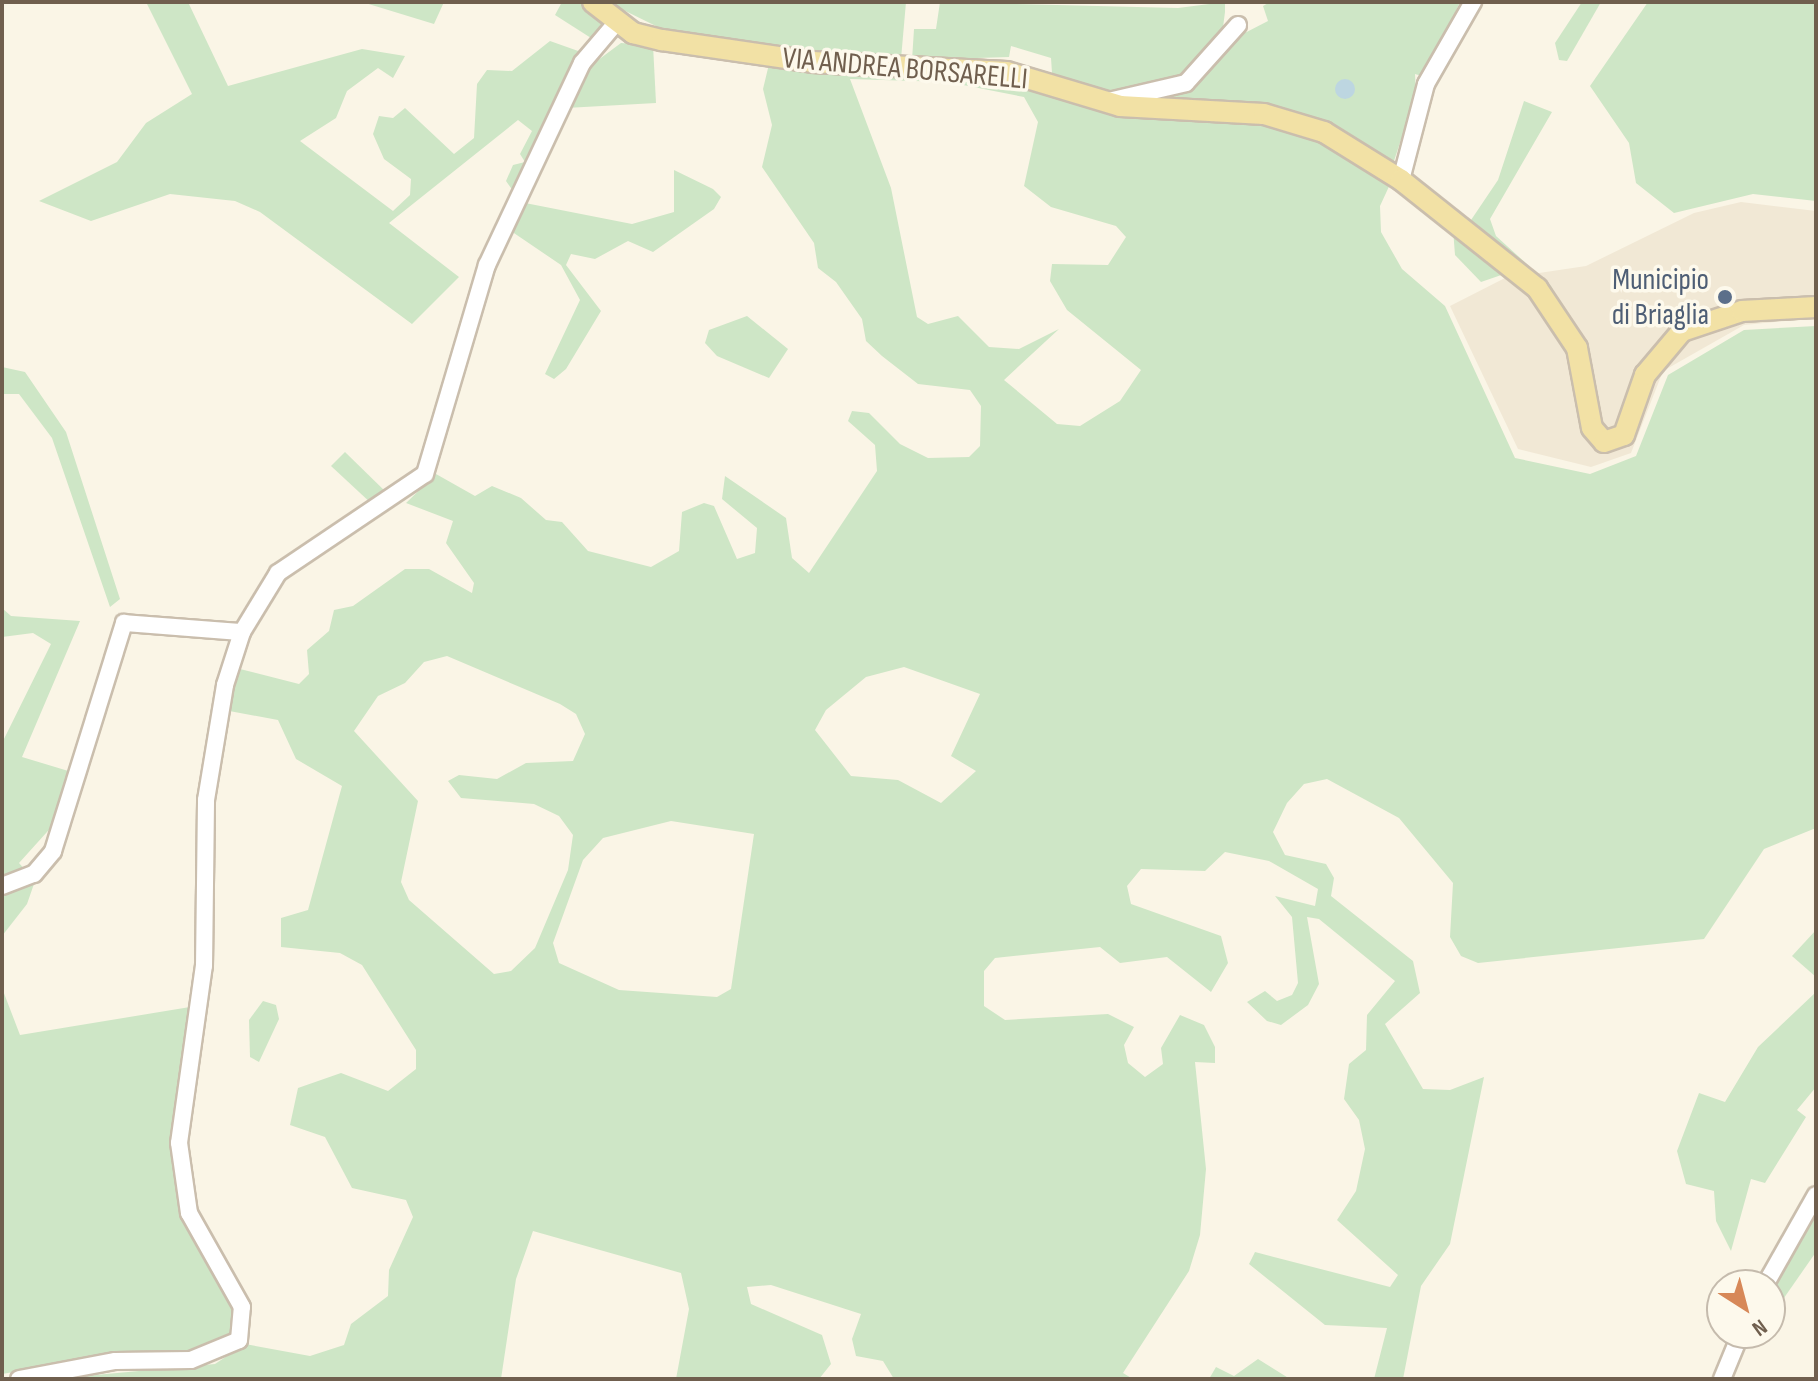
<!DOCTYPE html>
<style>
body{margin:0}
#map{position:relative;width:1818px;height:1381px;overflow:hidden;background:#faf5e6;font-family:"Sofia Sans Condensed",sans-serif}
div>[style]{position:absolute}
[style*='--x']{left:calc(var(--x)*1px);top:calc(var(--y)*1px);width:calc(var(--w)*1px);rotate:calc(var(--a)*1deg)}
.residential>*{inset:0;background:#f1e8d5}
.green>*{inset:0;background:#cee6c6}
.water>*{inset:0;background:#bdd6e1}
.round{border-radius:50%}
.roads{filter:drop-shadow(2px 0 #cabead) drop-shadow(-2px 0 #cabead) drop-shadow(0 2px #cabead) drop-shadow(0 -2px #cabead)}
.minor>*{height:16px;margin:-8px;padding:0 8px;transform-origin:8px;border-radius:8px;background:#fff}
.major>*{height:20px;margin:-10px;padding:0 10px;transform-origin:10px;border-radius:10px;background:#f2e1a5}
.dots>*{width:22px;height:22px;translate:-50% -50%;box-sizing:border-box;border:4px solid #fdf9ec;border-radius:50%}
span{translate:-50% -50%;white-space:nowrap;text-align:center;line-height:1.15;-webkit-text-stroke:7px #fdf9ec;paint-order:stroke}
.street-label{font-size:30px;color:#705f4e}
.service-label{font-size:30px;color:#4e5e75}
.right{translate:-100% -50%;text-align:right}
.frame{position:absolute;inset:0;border:4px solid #705f4e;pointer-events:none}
.north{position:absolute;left:1706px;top:1269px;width:80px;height:80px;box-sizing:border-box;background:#fdf9ec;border:2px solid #c5bbad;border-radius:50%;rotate:144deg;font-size:22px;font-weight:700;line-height:32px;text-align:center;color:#705f4e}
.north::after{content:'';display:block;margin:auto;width:28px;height:36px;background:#d78858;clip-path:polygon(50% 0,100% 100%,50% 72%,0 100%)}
</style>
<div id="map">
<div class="residential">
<div style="clip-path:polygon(1741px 202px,1816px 211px,1816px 318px,1744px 325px,1663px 371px,1631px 453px,1591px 467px,1518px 449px,1450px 306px,1505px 278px,1586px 266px,1694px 213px)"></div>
</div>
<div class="green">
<div style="clip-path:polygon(146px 2px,188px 2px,228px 86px,362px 49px,405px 56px,393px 78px,378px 68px,347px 91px,336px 118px,300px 141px,393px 211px,410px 195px,411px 179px,384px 159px,373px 134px,379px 116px,393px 118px,405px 108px,454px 154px,474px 138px,477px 84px,487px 70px,512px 71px,550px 41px,581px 52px,513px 191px,506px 181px,513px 165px,525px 162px,520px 154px,532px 131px,518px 120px,389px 223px,459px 277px,412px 324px,260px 212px,235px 201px,170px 194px,91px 221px,39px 201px,117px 162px,146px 123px,192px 94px)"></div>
<div style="clip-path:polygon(362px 2px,444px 2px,434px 24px)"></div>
<div style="clip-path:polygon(562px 2px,583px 2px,602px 25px,591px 38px,555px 15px)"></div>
<div style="clip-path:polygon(607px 2px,906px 2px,901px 59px,776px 49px,662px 29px)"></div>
<div style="clip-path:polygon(940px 2px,1178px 8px,1225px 2px,1225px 12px,1222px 35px,1184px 77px,1112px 92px,1052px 73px,1051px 58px,1011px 46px,1009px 57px,912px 60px,914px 29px,936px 29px)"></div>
<div style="clip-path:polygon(1270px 2px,1460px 2px,1425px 77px,1415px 74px,1416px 94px,1393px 164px,1349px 136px,1148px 100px,1198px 82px,1235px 38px,1268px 21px,1263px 6px)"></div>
<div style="clip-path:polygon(1582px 2px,1601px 2px,1567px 61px,1559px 60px,1555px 43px)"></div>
<div style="clip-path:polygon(1648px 2px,1816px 2px,1816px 201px,1753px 194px,1674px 213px,1636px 183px,1629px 143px,1590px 86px)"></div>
<div style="clip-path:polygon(621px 43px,653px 45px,656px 103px,566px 108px,582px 72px)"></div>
<div style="clip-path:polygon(evenodd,769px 64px,986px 77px,1311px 132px,1392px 180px,1380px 206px,1381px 232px,1402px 269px,1445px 306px,1515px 458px,1590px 474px,1636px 456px,1668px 375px,1744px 330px,1816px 326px,1816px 828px,1764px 849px,1704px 939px,1478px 963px,1461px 956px,1450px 937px,1453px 883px,1399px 818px,1327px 779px,1304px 784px,1287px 803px,1273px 832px,1285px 855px,1326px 864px,1334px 878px,1331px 896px,1413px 961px,1420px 993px,1385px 1024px,1423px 1089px,1450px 1090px,1484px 1077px,1450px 1244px,1421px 1286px,1403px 1379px,1374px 1379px,1387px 1328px,1325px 1325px,1249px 1264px,1255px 1252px,1390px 1287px,1398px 1275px,1337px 1220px,1356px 1191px,1365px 1149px,1359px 1120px,1344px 1099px,1349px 1064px,1366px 1050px,1367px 1015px,1395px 981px,1319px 919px,1307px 917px,1319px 984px,1308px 1005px,1281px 1025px,1267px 1021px,1247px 1002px,1265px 991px,1277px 1001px,1292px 995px,1298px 983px,1292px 917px,1275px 896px,1315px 906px,1318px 889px,1269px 861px,1225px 852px,1205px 871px,1141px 869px,1127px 886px,1131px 904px,1221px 936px,1228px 963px,1211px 992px,1167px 957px,1120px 963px,1100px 947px,995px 958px,984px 971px,984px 1006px,1005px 1020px,1108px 1014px,1134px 1027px,1124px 1045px,1128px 1063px,1145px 1077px,1163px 1064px,1161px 1048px,1180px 1015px,1204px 1025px,1215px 1047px,1215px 1063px,1195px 1062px,1206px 1169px,1200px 1235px,1189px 1271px,1123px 1373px,1133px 1379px,894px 1379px,883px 1361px,856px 1356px,852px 1339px,861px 1314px,771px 1285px,747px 1287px,751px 1304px,822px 1335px,831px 1364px,819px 1379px,676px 1379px,689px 1309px,681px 1273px,533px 1231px,516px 1279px,501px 1379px,52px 1379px,215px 1364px,245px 1344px,310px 1356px,344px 1345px,351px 1324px,388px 1296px,389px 1270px,413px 1217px,406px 1200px,352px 1188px,325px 1137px,290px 1125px,298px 1088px,341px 1073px,388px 1091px,416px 1069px,416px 1050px,362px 965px,340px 953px,281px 947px,281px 918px,308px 910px,342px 786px,296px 759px,278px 720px,224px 710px,236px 668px,299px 684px,309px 674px,307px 650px,329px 631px,334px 610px,353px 606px,405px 569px,429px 569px,472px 593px,474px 583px,446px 543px,453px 521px,406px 503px,436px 474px,475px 496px,492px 486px,521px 498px,546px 520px,562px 522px,588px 551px,651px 567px,679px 551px,682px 512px,704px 503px,714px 506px,737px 559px,755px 553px,757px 528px,722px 499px,725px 476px,786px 518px,792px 558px,809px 573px,877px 471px,875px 445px,848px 421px,852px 411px,869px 413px,900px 444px,928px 458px,969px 457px,980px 446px,981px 406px,970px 390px,918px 384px,882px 356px,866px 341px,862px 319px,836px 282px,818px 268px,814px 243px,762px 167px,772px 125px,763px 89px,769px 64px,850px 79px,948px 82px,1024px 97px,1038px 122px,1024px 186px,1051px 207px,1116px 226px,1126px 237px,1108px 265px,1052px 264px,1050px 281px,1067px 310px,1141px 370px,1120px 401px,1080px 426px,1057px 424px,1004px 380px,1059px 329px,1019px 349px,989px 347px,958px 316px,928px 324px,917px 317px,891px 188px,850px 79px,769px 64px,447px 656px,560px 704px,576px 714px,585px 734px,573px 761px,526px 763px,497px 779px,459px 775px,448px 781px,461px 798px,534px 804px,559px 816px,573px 835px,568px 870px,535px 948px,511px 971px,494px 974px,409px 900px,401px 882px,418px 801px,354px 731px,378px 696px,405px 683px,424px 662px,447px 656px,769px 64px,904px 667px,980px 694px,951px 756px,976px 771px,941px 803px,898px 780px,851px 776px,815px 730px,826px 710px,866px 677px,904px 667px,769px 64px,671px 821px,754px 834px,731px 989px,717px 997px,619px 990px,559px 963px,553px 943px,583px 860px,603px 838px,671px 821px)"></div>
<div style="clip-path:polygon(1524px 101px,1552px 112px,1490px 219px,1496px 236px,1551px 286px,1577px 334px,1469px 223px,1498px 180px)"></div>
<div style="clip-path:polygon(674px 170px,713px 189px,721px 197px,714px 209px,653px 252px,628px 241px,595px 259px,571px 254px,566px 265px,601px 311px,566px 369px,554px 379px,545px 374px,580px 300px,561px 265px,508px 229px,520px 202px,632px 224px,674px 212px)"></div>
<div style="clip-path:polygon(1453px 229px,1510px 272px,1481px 282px,1455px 255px)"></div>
<div style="clip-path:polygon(747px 316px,788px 349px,769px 378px,717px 356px,705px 343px,709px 330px)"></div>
<div style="clip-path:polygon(2px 367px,25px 372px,66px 432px,120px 599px,110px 607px,52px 438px,19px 394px,2px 394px)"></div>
<div style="clip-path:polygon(345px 452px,389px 495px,373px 505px,331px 466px)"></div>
<div style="clip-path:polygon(2px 608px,11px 616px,80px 621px,22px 757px,75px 773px,56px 822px,19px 863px,35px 881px,27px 904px,2px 936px,2px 743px,51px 644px,33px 633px,2px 637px)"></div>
<div style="clip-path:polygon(1816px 930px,1816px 977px,1792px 956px)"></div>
<div style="clip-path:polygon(2px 988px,20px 1035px,190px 1007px,172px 1159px,189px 1232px,233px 1306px,234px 1328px,225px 1342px,196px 1351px,113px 1355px,2px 1374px)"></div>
<div style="clip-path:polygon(1816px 992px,1816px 1087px,1797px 1110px,1806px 1117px,1765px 1183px,1751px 1179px,1731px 1251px,1716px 1221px,1714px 1191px,1686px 1184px,1677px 1151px,1699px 1093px,1725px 1102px,1758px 1047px)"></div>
<div style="clip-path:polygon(263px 1001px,276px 1005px,279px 1019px,259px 1062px,250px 1057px,249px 1020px)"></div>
<div style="clip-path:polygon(1816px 1208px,1816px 1252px,1770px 1318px,1770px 1288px)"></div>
<div style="clip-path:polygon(1258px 1359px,1290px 1379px,1209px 1379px,1216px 1367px,1234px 1376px)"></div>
</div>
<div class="water">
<div class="round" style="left:1335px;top:79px;width:20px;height:20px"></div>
</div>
<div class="roads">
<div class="minor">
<div style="--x:1104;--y:102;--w:84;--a:-13"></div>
<div style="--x:1186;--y:83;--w:78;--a:-48.1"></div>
<div style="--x:1401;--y:180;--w:99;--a:-75.4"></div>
<div style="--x:1426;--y:84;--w:95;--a:-60.2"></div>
<div style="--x:2;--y:886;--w:34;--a:-21"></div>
<div style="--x:34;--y:874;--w:30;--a:-50"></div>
<div style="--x:53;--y:851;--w:239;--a:-72.7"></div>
<div style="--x:124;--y:623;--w:118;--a:4.4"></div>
<div style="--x:1765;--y:1285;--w:103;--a:-60.5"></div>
<div style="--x:19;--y:1379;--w:98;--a:-10.6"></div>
<div style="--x:115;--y:1361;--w:76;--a:-0.8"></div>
<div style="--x:191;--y:1360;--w:52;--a:-22.6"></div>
<div style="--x:239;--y:1340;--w:33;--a:-85"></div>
<div style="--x:242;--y:1307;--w:108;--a:-119.4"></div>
<div style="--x:189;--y:1213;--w:71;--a:-98.1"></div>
<div style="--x:179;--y:1143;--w:179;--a:-82"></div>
<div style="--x:204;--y:966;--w:166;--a:-89.3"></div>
<div style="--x:206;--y:800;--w:117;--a:-80.6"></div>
<div style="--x:225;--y:685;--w:56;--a:-72.2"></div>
<div style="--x:242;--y:632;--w:69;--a:-58.6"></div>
<div style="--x:278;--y:573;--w:177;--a:-34"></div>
<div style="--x:425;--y:474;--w:218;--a:-73.5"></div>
<div style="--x:487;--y:265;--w:223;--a:-64.8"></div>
<div style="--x:582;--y:63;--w:52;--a:-49.6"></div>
<div style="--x:1722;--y:1379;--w:50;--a:-67.6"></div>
</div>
<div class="major">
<div style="--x:593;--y:2;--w:51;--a:37.8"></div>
<div style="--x:633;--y:33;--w:30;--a:14"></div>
<div style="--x:662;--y:40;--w:152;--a:8.3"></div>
<div style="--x:812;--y:62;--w:195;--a:2.9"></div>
<div style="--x:1007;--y:72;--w:118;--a:16.7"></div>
<div style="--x:1120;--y:106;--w:144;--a:3.2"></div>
<div style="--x:1264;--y:114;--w:63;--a:16.7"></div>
<div style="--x:1324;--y:132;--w:91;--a:31.9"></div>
<div style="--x:1401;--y:180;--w:174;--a:38.5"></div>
<div style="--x:1537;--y:288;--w:72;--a:56.3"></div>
<div style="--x:1577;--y:348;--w:81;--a:79.4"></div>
<div style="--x:1592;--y:428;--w:18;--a:49"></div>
<div style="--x:1604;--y:442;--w:21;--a:-19"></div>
<div style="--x:1624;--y:435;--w:64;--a:-70.7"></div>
<div style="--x:1645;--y:375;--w:57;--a:-49.9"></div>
<div style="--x:1682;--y:331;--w:63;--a:-18.4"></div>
<div style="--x:1742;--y:311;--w:74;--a:-3.1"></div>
</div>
</div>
<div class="dots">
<div style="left:1725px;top:297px;background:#5c6f8a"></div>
</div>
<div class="street-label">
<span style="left:905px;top:69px;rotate:5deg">VIA ANDREA BORSARELLI</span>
</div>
<div class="service-label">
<span class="right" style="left:1709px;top:297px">Municipio<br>di Briaglia</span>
</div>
<div class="frame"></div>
<div class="north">N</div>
</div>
